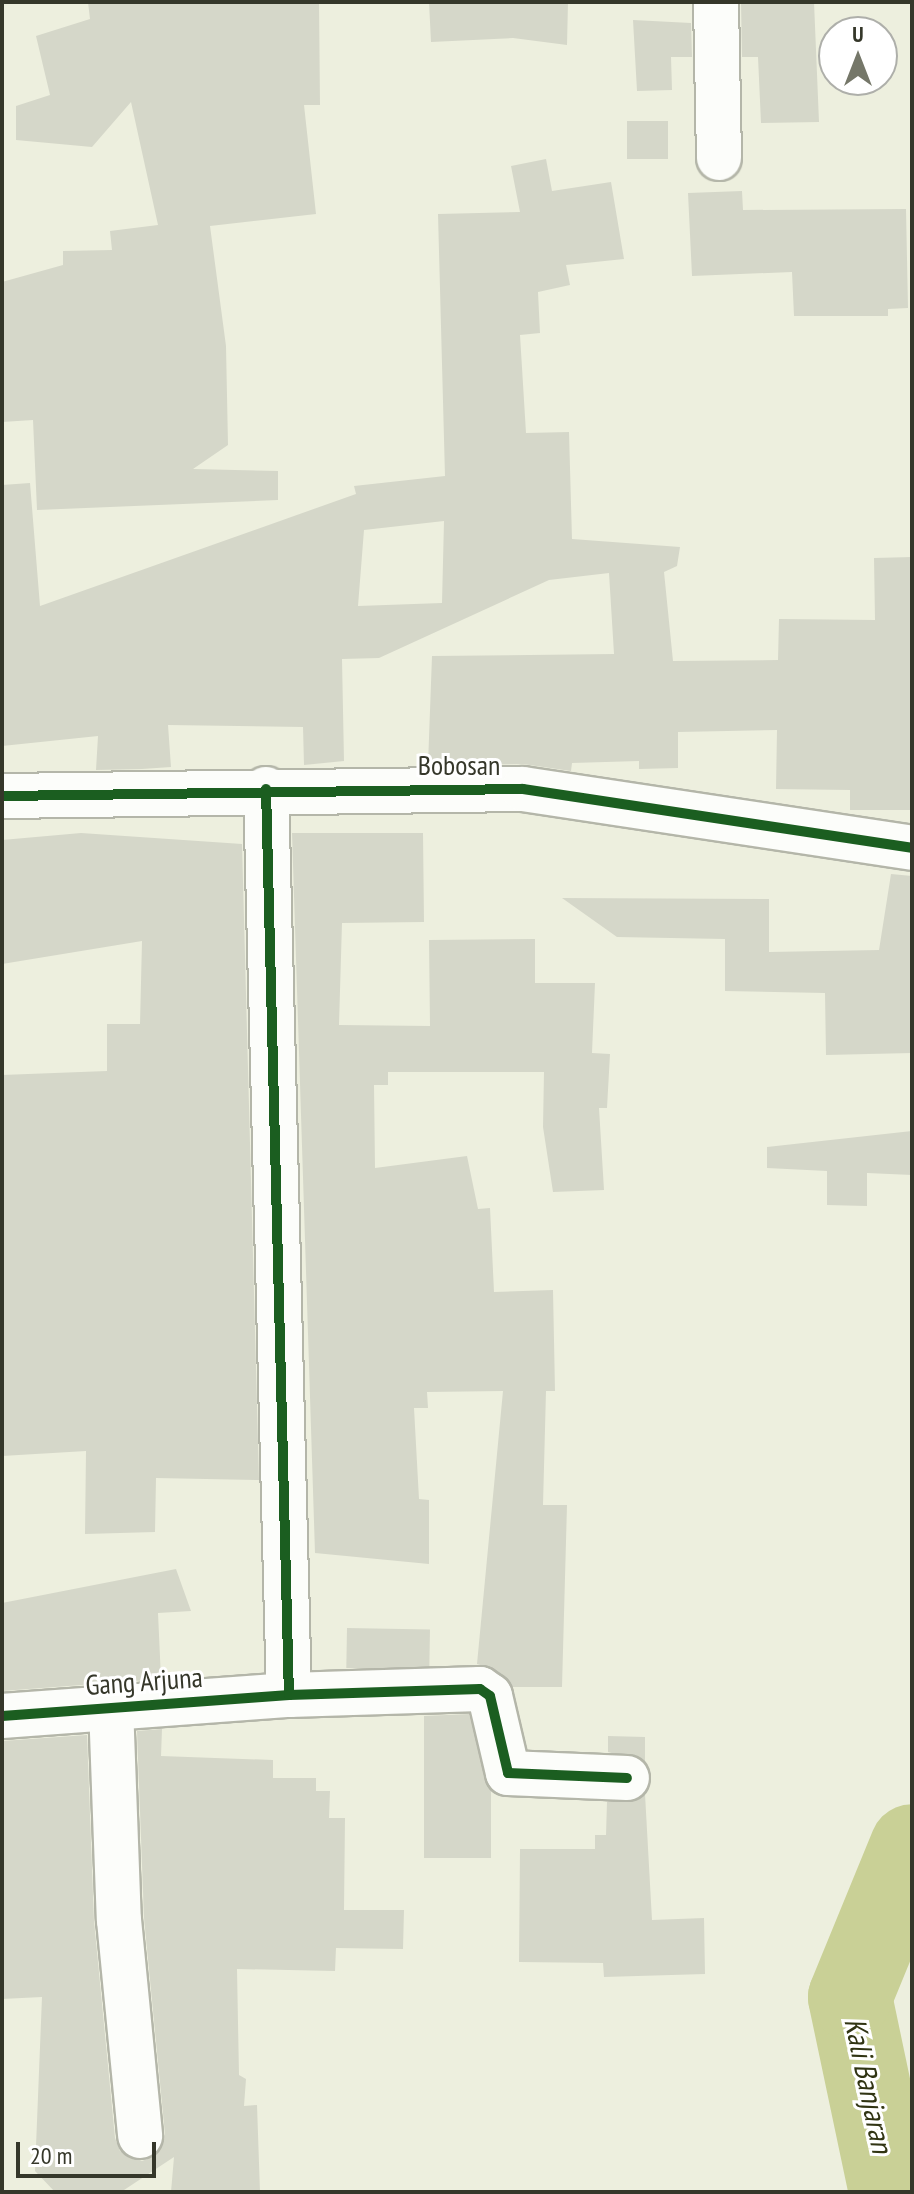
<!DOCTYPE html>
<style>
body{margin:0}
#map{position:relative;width:914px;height:2194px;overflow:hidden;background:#edefde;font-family:"PT Sans Narrow",sans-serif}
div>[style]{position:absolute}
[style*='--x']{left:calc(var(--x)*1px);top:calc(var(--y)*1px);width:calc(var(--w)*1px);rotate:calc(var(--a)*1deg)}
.river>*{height:84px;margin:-42px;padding:0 42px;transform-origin:42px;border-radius:42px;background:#c9d096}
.building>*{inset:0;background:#d5d7c9;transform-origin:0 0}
.roads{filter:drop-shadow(2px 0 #b4b6a9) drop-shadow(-2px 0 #b4b6a9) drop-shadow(0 2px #b4b6a9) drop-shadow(0 -2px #b4b6a9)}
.minor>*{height:44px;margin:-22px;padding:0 22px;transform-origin:22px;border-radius:22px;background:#fcfdfa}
.cycleway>*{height:10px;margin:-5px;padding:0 5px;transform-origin:5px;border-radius:5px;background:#1b5e20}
span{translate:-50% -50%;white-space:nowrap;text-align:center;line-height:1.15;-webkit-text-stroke:6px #fff;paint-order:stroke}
.street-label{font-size:28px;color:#35372a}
.water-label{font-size:30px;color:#303413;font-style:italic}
.frame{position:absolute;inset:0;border:4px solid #35372a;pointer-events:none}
.north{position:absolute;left:818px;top:16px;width:80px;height:80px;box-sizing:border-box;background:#fff;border:2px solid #aeafaa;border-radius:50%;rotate:0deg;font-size:22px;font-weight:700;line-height:32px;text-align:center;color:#35372a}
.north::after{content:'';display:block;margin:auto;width:28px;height:36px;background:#757769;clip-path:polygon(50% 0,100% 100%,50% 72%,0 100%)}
.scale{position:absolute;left:16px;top:2142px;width:140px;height:36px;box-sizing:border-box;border:4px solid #35372a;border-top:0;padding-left:10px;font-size:24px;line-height:28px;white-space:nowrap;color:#35372a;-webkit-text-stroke:6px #fff;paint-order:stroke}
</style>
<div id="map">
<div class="river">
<div style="--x:891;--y:2192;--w:199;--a:-101.9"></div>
<div style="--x:850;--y:1997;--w:163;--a:-67.7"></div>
</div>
<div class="building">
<div style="clip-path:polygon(88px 2px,319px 2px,320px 105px,304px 105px,316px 214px,210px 226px,226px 346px,228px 445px,193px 469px,278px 471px,278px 500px,37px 510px,33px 420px,2px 422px,2px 282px,63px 265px,63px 251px,112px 250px,110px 231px,158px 225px,131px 102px,92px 147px,16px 140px,16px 106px,50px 95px,36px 36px,90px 19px)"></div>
<div style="clip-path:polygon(429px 2px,568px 2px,567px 45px,513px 38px,431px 42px)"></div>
<div style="clip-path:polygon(741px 2px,814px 2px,819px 122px,761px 123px,758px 57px,742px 57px)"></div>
<div style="clip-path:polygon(633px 20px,691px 23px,692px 57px,671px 57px,672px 90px,637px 91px)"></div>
<div style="left:668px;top:121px;width:38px;height:41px;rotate:90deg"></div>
<div style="clip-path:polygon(evenodd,546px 159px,552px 191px,611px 182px,624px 259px,566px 265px,570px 285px,538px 292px,540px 333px,520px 335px,526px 433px,569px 432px,572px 539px,680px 547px,677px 566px,664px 572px,673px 661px,778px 660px,779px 619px,875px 620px,874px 558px,912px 557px,912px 810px,850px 810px,850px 790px,776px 789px,777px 730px,678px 732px,678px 768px,639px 769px,639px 761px,572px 763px,571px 771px,523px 764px,428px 765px,432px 656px,614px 654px,609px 573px,549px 580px,379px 658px,342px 659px,344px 761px,304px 765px,303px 727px,168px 725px,171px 767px,142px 769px,96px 770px,98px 736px,2px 746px,2px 485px,30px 483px,40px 606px,356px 494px,354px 486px,445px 476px,438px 214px,520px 212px,511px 166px,546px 159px,444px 521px,442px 603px,358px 606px,364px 530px,444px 521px)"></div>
<div style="clip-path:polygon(742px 191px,743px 210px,906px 209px,908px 308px,888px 309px,888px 316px,794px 316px,792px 272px,692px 276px,688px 193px)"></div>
<div style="clip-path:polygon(81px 833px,242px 844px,259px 1480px,156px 1478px,155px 1532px,85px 1534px,86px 1451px,2px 1456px,2px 1075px,107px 1071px,107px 1024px,140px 1024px,142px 941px,2px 964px,2px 840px)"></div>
<div style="clip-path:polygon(292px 833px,423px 833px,424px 922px,342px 923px,339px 1025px,430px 1026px,429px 940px,535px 939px,535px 983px,595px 983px,592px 1053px,610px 1054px,607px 1108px,599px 1108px,604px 1190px,553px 1192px,543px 1127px,544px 1072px,388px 1072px,388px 1085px,374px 1085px,375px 1168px,467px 1156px,478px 1209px,490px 1208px,494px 1292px,553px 1290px,555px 1391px,546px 1391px,543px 1505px,567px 1505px,562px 1687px,513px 1687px,494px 1669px,477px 1664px,503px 1391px,427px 1392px,428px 1408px,414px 1408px,419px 1499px,429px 1500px,429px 1564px,315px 1553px)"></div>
<div style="clip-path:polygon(891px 874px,912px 876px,912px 1053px,826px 1055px,825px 993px,725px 991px,725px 939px,617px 937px,562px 898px,769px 899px,769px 952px,879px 950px)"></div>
<div style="clip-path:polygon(912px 1131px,912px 1175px,867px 1173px,867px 1206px,827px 1205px,827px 1171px,767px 1168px,767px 1147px)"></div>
<div style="clip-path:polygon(176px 1569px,191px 1611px,158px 1613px,161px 1679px,2px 1691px,2px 1603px)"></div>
<div style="left:347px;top:1628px;width:83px;height:40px;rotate:1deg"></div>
<div style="clip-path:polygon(469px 1714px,491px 1791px,491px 1858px,424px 1858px,424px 1716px)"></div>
<div style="clip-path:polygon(162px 1729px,161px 1756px,273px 1760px,273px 1778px,316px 1778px,316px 1791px,330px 1791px,329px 1818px,345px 1818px,344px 1910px,404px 1910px,403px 1949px,336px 1948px,335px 1971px,237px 1969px,239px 2075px,246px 2079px,244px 2106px,257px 2105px,260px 2192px,171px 2192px,174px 2157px,121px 2192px,55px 2192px,35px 2171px,42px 1997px,2px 1999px,2px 1741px,87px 1735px,94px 1921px,115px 2138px,120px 2151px,142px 2161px,155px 2156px,165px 2134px,144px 1918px,137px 1731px)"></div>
<div style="clip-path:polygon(608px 1736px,645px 1737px,645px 1762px,608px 1752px)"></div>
<div style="clip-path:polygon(645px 1794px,652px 1920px,704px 1918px,705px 1974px,604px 1977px,603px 1963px,519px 1962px,520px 1849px,595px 1849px,595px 1835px,606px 1835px,607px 1802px)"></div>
</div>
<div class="roads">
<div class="minor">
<div style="--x:716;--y:2;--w:156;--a:88.9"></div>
<div style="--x:266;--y:789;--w:906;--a:88.55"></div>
<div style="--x:2;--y:796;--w:521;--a:-0.77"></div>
<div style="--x:523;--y:789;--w:393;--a:8.6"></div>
<div style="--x:111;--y:1706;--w:214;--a:87.9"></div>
<div style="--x:119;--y:1920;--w:217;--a:84.4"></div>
<div style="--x:2;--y:1716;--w:288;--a:-4.2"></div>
<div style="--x:289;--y:1695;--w:191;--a:-1.8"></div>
<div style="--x:480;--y:1689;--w:12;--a:35"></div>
<div style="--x:490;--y:1696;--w:79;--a:76.8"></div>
<div style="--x:508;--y:1773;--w:119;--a:2.4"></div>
</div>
</div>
<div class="cycleway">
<div style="--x:266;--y:789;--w:906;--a:88.55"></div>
<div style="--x:2;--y:796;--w:521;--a:-0.77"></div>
<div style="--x:523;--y:789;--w:393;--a:8.6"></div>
<div style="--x:2;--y:1716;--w:288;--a:-4.2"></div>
<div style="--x:289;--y:1695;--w:191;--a:-1.8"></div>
<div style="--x:480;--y:1689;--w:12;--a:35"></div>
<div style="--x:490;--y:1696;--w:79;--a:76.8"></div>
<div style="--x:508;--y:1773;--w:119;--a:2.4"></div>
</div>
<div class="street-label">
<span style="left:459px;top:765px">Bobosan</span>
<span style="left:144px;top:1681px;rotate:-4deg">Gang Arjuna</span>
</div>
<div class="water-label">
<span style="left:869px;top:2085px;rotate:78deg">Kali Banjaran</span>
</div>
<div class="frame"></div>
<div class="north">U</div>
<div class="scale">20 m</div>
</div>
